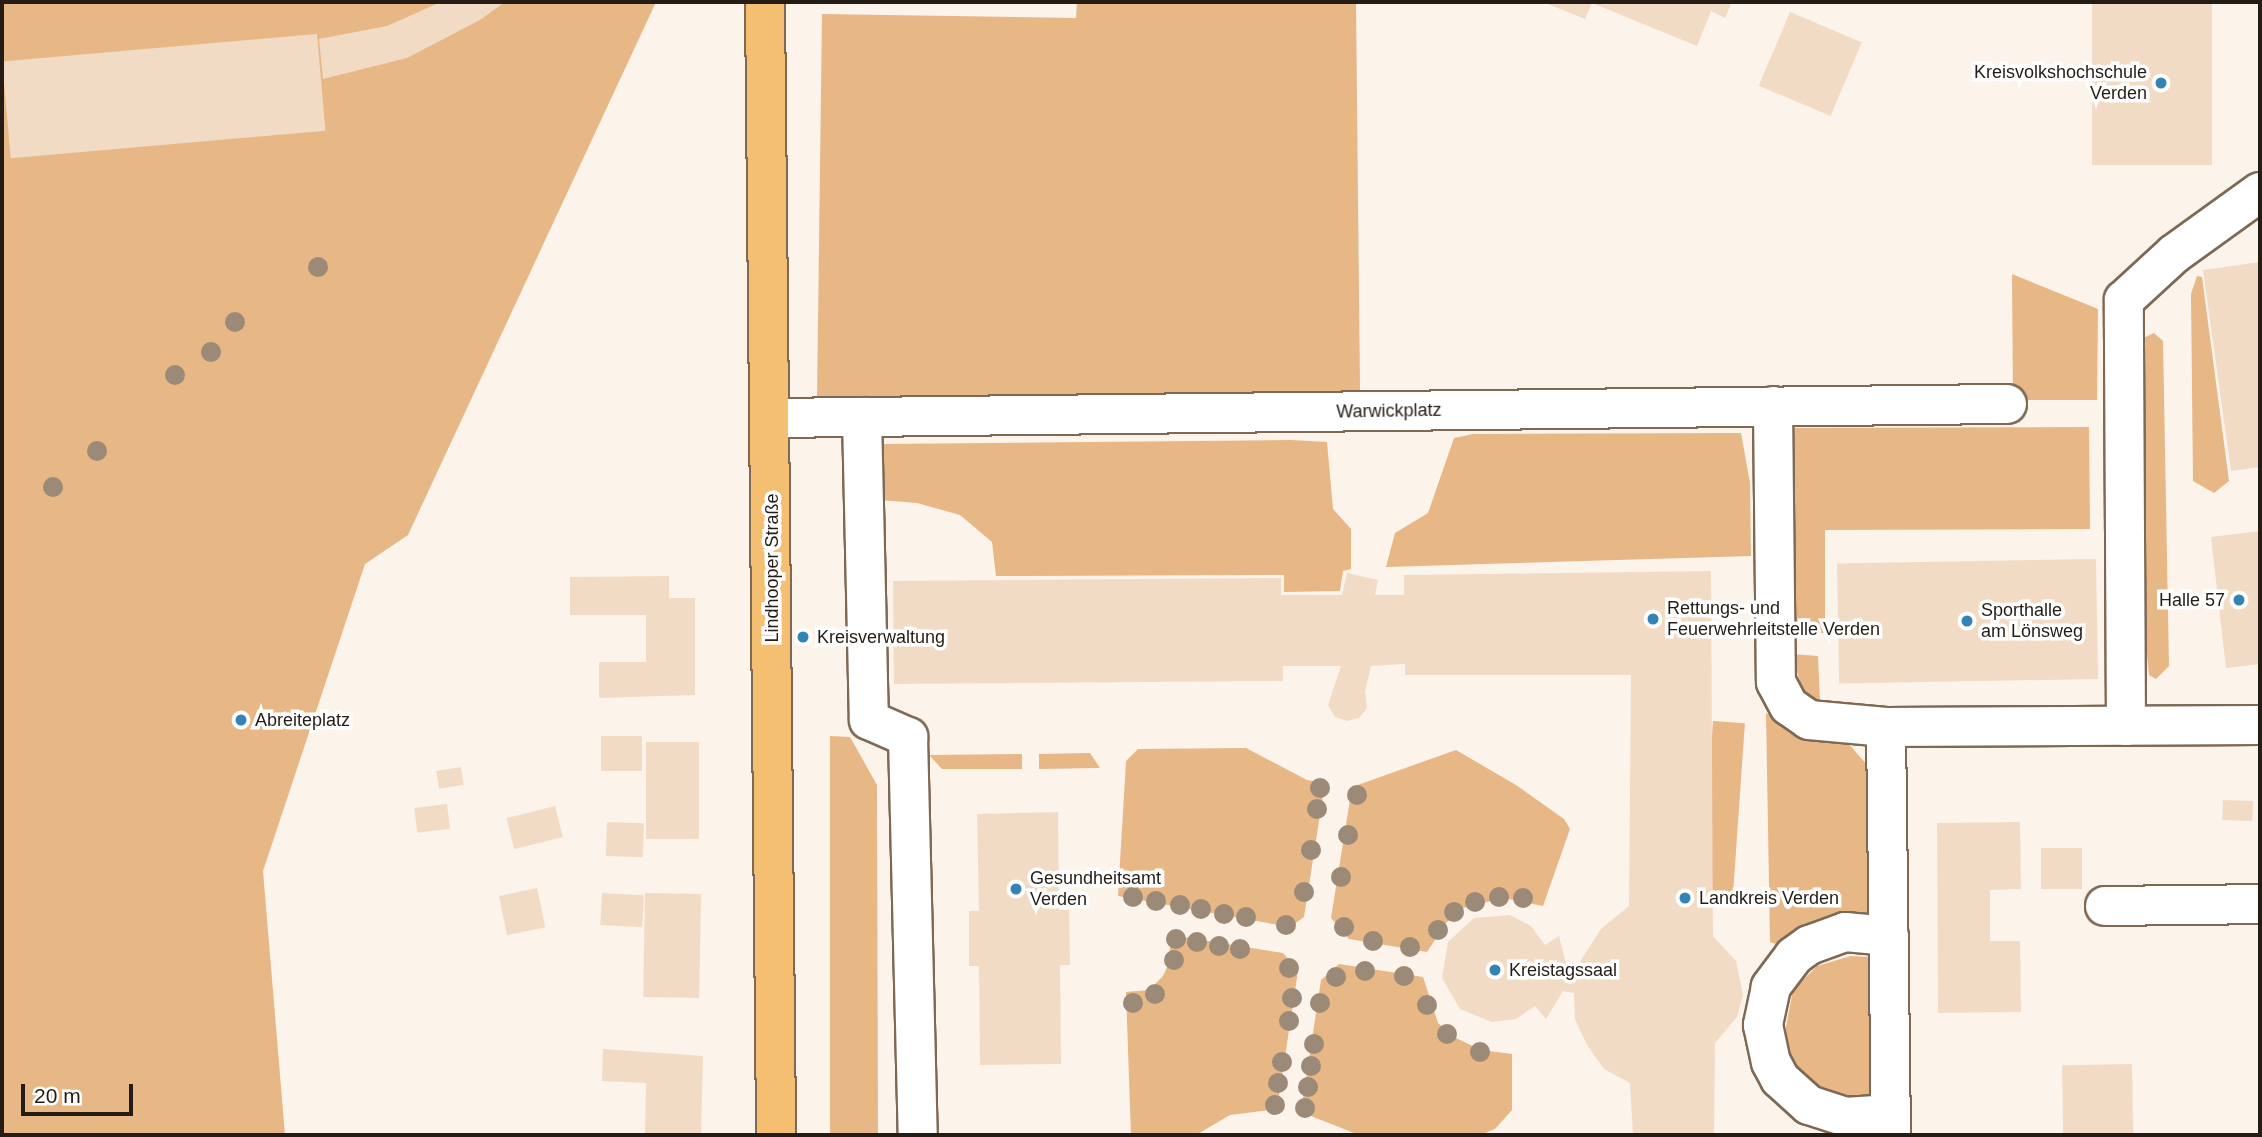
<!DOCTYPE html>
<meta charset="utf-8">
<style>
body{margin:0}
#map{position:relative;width:2262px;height:1137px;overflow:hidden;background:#fcf3ea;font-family:Arial,sans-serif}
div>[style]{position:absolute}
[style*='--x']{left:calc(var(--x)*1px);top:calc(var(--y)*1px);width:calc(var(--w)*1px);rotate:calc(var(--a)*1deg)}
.green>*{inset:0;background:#e7b786;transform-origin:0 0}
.building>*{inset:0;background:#f1dbc5;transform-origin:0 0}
.roads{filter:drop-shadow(2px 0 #7d6955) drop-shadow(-2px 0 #7d6955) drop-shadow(0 2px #7d6955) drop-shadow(0 -2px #7d6955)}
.minor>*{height:38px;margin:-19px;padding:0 19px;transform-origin:19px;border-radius:19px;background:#fff}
.major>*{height:38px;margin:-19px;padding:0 19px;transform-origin:19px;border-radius:19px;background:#f5bf71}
.trees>*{width:20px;height:20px;margin:-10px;border-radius:50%;background:#9b8a77}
.dots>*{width:19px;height:19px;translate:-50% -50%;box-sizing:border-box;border:4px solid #fff;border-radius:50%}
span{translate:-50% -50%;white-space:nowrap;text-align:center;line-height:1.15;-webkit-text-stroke:7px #fff;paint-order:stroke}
.poi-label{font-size:18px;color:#251d15}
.right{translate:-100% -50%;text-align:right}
.left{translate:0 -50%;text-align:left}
.street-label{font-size:18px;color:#251d15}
.frame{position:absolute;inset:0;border:4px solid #251d15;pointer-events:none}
.scale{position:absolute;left:21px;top:1084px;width:112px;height:32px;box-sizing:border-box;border:4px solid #251d15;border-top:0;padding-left:9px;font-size:21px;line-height:24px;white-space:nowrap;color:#251d15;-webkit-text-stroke:5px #fff;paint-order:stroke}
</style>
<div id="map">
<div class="green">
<div style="clip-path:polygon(2px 2px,656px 2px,408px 535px,365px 564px,263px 871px,285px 1135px,2px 1135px)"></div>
<div style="clip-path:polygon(1077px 2px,1356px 2px,1360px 391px,817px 399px,822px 14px,1076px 18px)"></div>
<div style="clip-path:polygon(2012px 274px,2098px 309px,2097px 400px,2013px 400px)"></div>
<div style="clip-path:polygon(2197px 276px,2202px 277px,2229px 481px,2214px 493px,2193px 481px,2191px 294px)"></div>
<div style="clip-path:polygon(2154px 333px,2163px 341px,2169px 666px,2156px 679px,2149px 675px,2143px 615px,2141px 339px)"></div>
<div style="clip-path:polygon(2089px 427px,2090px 529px,1825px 530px,1825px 633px,1794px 633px,1794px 428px)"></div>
<div style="clip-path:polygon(1741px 433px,1750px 483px,1751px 556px,1386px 567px,1395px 533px,1428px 513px,1454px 438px,1473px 434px)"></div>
<div style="clip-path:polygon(1291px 440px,1327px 442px,1333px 509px,1351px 529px,1351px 569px,1343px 571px,1340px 591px,1284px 592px,1284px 575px,996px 576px,992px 542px,960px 515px,917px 503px,881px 500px,880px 444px)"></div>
<div style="clip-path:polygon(1792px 654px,1818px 656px,1820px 702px,1803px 693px)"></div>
<div style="clip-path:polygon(1766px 713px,1825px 740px,1849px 744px,1873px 772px,1871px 918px,1786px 947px,1770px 942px)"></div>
<div style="left:1713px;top:721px;width:32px;height:179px;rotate:4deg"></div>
<div style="clip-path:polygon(830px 736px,850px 737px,877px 785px,878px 1135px,830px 1135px)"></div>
<div style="clip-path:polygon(1246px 748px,1307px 780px,1325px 783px,1304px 917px,1290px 927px,1118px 896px,1126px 761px,1138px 749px)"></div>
<div style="clip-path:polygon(1456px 750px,1516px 785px,1564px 819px,1570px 829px,1543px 906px,1503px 898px,1463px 908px,1446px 923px,1427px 952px,1349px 939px,1331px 918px,1352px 787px)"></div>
<div style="clip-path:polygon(1090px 753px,1100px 768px,1039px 769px,1039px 754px)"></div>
<div style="clip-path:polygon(1022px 754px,1022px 769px,942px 769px,929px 755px)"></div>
<div style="clip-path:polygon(1171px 935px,1283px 953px,1298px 971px,1277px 1109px,1230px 1115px,1196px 1135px,1131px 1135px,1126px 992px,1149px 990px,1163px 976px,1169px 963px)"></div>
<div style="clip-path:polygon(1851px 956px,1871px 957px,1874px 1098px,1857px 1100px,1820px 1092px,1789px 1062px,1784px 1037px,1793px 990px,1817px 966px)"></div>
<div style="clip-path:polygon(1339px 964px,1423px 977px,1438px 1023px,1456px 1038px,1481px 1050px,1512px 1054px,1512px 1110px,1495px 1129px,1480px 1135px,1359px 1135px,1301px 1112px,1321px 980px)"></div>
</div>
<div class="building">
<div style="clip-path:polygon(441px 2px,505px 2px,480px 20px,407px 58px,323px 79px,319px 39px,387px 26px)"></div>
<div style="clip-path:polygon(1543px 2px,1732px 2px,1725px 18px,1711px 11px,1697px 46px,1592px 3px,1585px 19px)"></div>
<div style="left:2092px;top:2px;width:120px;height:163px"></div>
<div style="left:1790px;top:12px;width:78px;height:80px;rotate:23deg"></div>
<div style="left:317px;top:34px;width:97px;height:316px;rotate:85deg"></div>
<div style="clip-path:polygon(2260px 262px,2260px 467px,2231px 471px,2203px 270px)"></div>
<div style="clip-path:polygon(2260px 531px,2260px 664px,2226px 668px,2211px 537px)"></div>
<div style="left:2096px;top:559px;width:120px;height:259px;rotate:89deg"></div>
<div style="clip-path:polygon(1711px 571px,1713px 936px,1736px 961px,1743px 995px,1737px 1017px,1715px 1043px,1714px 1135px,1633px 1135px,1630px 1083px,1604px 1069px,1587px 1045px,1575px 1019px,1574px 993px,1563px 991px,1546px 1019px,1535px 1006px,1516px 1019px,1492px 1022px,1460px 1009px,1442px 978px,1448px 942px,1474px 918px,1510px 915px,1531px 926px,1545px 945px,1559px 936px,1567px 967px,1576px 968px,1601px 929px,1629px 906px,1631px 675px,1405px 675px,1405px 664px,1371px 666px,1365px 692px,1367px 708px,1359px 718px,1347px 721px,1335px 717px,1328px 705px,1341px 666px,1283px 666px,1283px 681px,894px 684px,893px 581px,1281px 578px,1281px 595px,1342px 595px,1347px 573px,1378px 580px,1375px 595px,1404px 595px,1404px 575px)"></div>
<div style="clip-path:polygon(669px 576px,669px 598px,695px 598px,695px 695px,599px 698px,599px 662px,646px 662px,646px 615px,570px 615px,570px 577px)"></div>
<div style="left:601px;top:736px;width:41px;height:35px"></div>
<div style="left:646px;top:742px;width:53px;height:97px"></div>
<div style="left:461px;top:767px;width:18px;height:25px;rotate:81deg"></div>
<div style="left:2223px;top:800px;width:30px;height:20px;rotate:2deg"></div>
<div style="left:447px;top:804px;width:25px;height:33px;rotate:83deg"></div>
<div style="left:555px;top:806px;width:32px;height:50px;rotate:76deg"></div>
<div style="clip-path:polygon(1058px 812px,1059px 910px,1069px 910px,1070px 965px,1060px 965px,1061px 1064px,980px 1065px,979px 966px,969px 966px,969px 911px,979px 911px,977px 814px)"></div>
<div style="left:607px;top:822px;width:37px;height:34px;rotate:2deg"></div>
<div style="clip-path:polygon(2020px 822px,2021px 889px,1990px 890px,1990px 941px,2020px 941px,2021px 1012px,1938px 1013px,1937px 823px)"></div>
<div style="left:2041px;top:848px;width:41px;height:41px"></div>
<div style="left:537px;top:888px;width:40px;height:39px;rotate:78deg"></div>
<div style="left:602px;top:893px;width:42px;height:32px;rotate:3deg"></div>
<div style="left:645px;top:893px;width:56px;height:104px;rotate:1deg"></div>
<div style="clip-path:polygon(603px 1049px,703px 1056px,701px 1135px,645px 1135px,646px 1083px,602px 1081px)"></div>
<div style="left:2132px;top:1064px;width:71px;height:70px;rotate:89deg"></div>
</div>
<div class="roads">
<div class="minor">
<div style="--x:1773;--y:406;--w:276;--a:89.4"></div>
<div style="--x:1776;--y:682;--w:27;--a:62"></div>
<div style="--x:1789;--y:706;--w:24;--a:35"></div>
<div style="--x:1809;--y:720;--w:77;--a:5.2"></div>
<div style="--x:1886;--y:727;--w:374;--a:-0.3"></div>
<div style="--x:862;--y:417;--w:303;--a:88.7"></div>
<div style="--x:869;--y:720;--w:43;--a:23.6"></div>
<div style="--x:908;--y:737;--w:398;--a:88.6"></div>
<div style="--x:771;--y:418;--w:1236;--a:-0.65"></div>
<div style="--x:2126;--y:726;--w:426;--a:-90.3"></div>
<div style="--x:2124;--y:300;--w:68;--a:-42.6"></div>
<div style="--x:2174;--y:254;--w:106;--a:-35.8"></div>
<div style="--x:1886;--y:727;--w:408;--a:89.3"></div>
<div style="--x:2105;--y:906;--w:155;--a:-0.7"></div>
<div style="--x:1889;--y:936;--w:44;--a:-174.8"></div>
<div style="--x:1845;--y:932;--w:38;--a:160"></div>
<div style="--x:1809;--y:945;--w:19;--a:144"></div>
<div style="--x:1794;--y:956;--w:39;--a:127"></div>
<div style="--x:1771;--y:987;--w:39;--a:102"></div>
<div style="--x:1763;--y:1025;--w:38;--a:78"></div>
<div style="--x:1771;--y:1062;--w:19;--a:62"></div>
<div style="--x:1780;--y:1079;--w:39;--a:42"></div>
<div style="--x:1809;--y:1105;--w:38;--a:18"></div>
<div style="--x:1845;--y:1117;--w:46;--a:-3.7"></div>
</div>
<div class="major">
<div style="--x:765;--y:2;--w:1133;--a:89.44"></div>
</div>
</div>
<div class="trees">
<div style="left:318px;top:267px"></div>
<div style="left:235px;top:322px"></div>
<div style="left:211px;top:352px"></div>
<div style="left:175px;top:375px"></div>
<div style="left:97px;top:451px"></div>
<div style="left:53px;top:487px"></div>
<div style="left:1320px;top:788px"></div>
<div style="left:1357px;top:795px"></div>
<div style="left:1317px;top:809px"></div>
<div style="left:1348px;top:835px"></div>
<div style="left:1311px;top:850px"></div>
<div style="left:1341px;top:877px"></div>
<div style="left:1304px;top:892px"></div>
<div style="left:1133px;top:897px"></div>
<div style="left:1499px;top:897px"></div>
<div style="left:1523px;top:898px"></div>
<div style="left:1156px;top:901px"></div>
<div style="left:1475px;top:902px"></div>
<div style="left:1180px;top:905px"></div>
<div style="left:1201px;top:909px"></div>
<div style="left:1454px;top:912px"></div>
<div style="left:1224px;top:914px"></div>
<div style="left:1246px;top:917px"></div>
<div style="left:1286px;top:925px"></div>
<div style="left:1344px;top:927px"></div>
<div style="left:1438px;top:930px"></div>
<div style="left:1176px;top:939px"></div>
<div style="left:1373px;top:941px"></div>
<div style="left:1197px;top:942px"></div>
<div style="left:1219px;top:946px"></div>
<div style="left:1410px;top:947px"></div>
<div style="left:1240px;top:949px"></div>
<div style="left:1174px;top:960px"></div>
<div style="left:1289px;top:968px"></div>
<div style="left:1365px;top:971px"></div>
<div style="left:1404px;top:976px"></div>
<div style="left:1336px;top:977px"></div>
<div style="left:1155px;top:994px"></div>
<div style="left:1292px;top:998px"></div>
<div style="left:1133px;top:1003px"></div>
<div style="left:1320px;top:1003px"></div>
<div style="left:1427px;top:1005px"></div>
<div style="left:1289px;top:1021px"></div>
<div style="left:1447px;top:1034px"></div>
<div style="left:1314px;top:1044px"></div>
<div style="left:1480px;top:1052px"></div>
<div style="left:1282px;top:1062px"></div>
<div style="left:1311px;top:1066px"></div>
<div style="left:1278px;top:1083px"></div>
<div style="left:1308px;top:1087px"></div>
<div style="left:1275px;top:1105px"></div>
<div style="left:1305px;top:1108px"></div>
</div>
<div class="dots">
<div style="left:2161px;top:83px;background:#3483b5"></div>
<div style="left:2239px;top:600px;background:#3483b5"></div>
<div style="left:1653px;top:619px;background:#3483b5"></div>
<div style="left:1967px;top:621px;background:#3483b5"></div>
<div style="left:803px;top:637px;background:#3483b5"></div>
<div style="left:241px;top:720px;background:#3483b5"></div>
<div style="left:1016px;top:889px;background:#3483b5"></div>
<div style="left:1685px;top:898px;background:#3483b5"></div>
<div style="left:1495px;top:970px;background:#3483b5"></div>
</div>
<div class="poi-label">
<span class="right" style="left:2147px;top:83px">Kreisvolkshochschule<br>Verden</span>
<span class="right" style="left:2225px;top:600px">Halle 57</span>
<span class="left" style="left:1667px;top:619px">Rettungs- und<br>Feuerwehrleitstelle Verden</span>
<span class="left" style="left:1981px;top:621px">Sporthalle<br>am Lönsweg</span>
<span class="left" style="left:817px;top:637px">Kreisverwaltung</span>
<span class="left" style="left:255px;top:720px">Abreiteplatz</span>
<span class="left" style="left:1030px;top:889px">Gesundheitsamt<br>Verden</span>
<span class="left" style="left:1699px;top:898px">Landkreis Verden</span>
<span class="left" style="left:1509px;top:970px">Kreistagssaal</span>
</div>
<div class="street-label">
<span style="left:1389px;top:411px;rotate:-1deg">Warwickplatz</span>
<span style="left:772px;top:568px;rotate:-90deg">Lindhooper Straße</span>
</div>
<div class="frame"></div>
<div class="scale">20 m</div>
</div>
